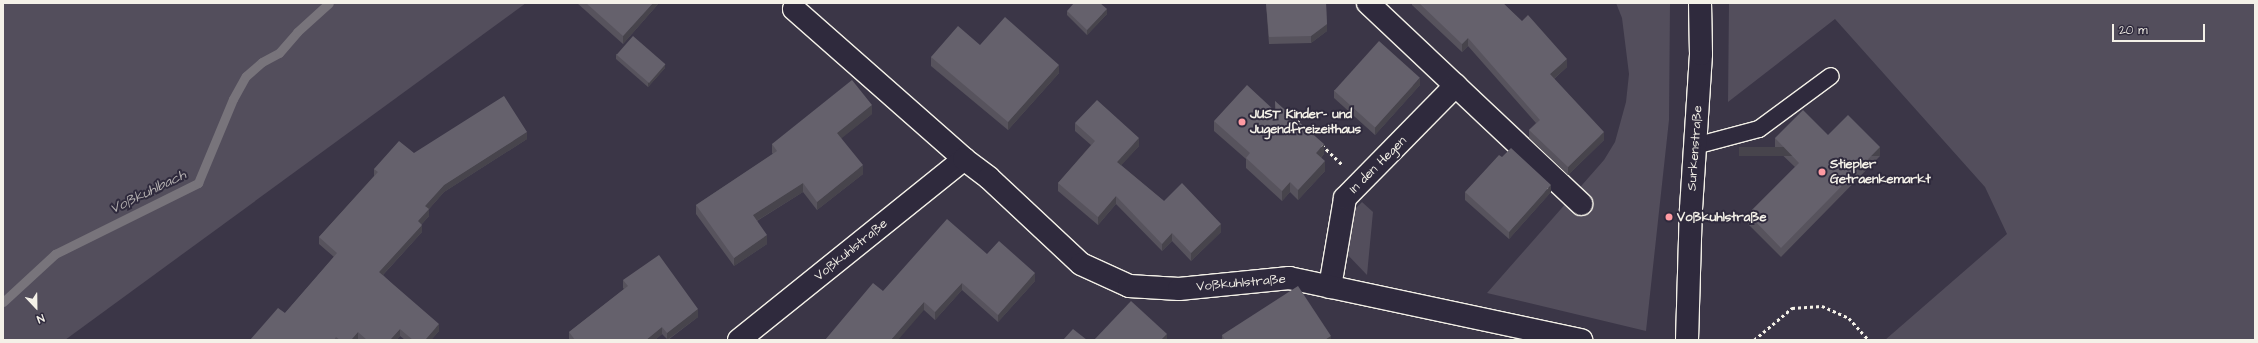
<!DOCTYPE html>
<meta charset="utf-8">
<style>
body{margin:0}
#map{position:relative;width:2258px;height:343px;overflow:hidden;background:#3b3647;font-family:"Architects Daughter",sans-serif}
div>[style]{position:absolute}
[style*='--x']{left:calc(var(--x)*1px);top:calc(var(--y)*1px);width:calc(var(--w)*1px);rotate:calc(var(--a)*1deg)}
.green>*{inset:0;background:#534e5c}
.stream>*{height:9px;margin:-4.5px;padding:0 4.5px;transform-origin:4.5px;border-radius:4.5px;background:#78747b}
.path>*{height:2.5px;margin-top:-1.25px;transform-origin:0;background:repeating-linear-gradient(90deg,#f4f1e8 0 3px,transparent 0 6px)}
.roads{filter:drop-shadow(1px 0 #f4f1e8) drop-shadow(-1px 0 #f4f1e8) drop-shadow(0 1px #f4f1e8) drop-shadow(0 -1px #f4f1e8)}
.lane>*{height:16px;margin:-8px;padding:0 8px;transform-origin:8px;border-radius:8px;background:#2f2a3d}
.street>*{height:22px;margin:-11px;padding:0 11px;transform-origin:11px;border-radius:11px;background:#2f2a3d}
.secondary>*{height:22px;margin:-11px;padding:0 11px;transform-origin:11px;border-radius:11px;background:#2f2a3d}
.wall>*{inset:0;background:#57535d}
.shaded-wall>*{inset:0;background:#47444c;transform-origin:0 0}
.building>*{inset:0;background:#65616c;transform-origin:0 0}
.dots>*{width:11px;height:11px;translate:-50% -50%;box-sizing:border-box;border:2px solid #2f2a3d;border-radius:50%}
span{translate:-50% -50%;white-space:nowrap;text-align:center;line-height:1.15;-webkit-text-stroke:4px #2f2a3d;paint-order:stroke}
.poi-label{font-size:13px;color:#f4f1e8;font-weight:700}
.left{translate:0 -50%;text-align:left}
.street-label{font-size:13px;color:#f4f1e8}
.water-label{font-size:14px;color:#b6b2b2;font-style:italic}
.frame{position:absolute;inset:0;border:4px solid #f4f1e8;pointer-events:none}
.north{position:absolute;left:16px;top:287px;width:40px;height:40px;-webkit-text-stroke:3px #2f2a3d;paint-order:stroke;rotate:158deg;font-size:11px;font-weight:700;line-height:16px;text-align:center;color:#f4f1e8}
.north::after{content:'';display:block;margin:auto;width:14px;height:18px;background:#f4f1e8;clip-path:polygon(50% 0,100% 100%,50% 72%,0 100%)}
.scale{position:absolute;left:2112px;top:24px;width:93px;height:18px;box-sizing:border-box;border:2px solid #f4f1e8;border-top:0;padding-left:5px;font-size:12px;line-height:14px;white-space:nowrap;color:#f4f1e8;-webkit-text-stroke:3px #2f2a3d;paint-order:stroke}
</style>
<div id="map">
<div class="green">
<div style="clip-path:polygon(3px 3px,526px 3px,65px 340px,3px 340px)"></div>
<div style="clip-path:polygon(1616px 3px,1670px 3px,1669px 120px,1646px 331px,1487px 293px,1604px 160px,1615px 142px,1626px 102px,1629px 74px,1622px 18px)"></div>
<div style="clip-path:polygon(1729px 3px,2255px 3px,2255px 340px,1885px 340px,2007px 234px,1985px 187px,1835px 19px,1728px 102px)"></div>
<div style="clip-path:polygon(1362px 202px,1373px 212px,1367px 275px,1344px 251px,1352px 212px)"></div>
</div>
<div class="stream">
<div style="--x:3;--y:302;--w:71;--a:-42.7"></div>
<div style="--x:55;--y:254;--w:160;--a:-26.4"></div>
<div style="--x:198;--y:183;--w:91;--a:-67.4"></div>
<div style="--x:233;--y:99;--w:26;--a:-61"></div>
<div style="--x:246;--y:76;--w:21;--a:-41"></div>
<div style="--x:262;--y:62;--w:19;--a:-28"></div>
<div style="--x:279;--y:53;--w:28;--a:-49"></div>
<div style="--x:297;--y:32;--w:43;--a:-42.2"></div>
</div>
<div class="path">
<div style="--x:1288;--y:114;--w:14;--a:36"></div>
<div style="--x:1322;--y:145;--w:28;--a:44"></div>
<div style="--x:1754;--y:340;--w:50;--a:-40.1"></div>
<div style="--x:1792;--y:308;--w:30;--a:-4"></div>
<div style="--x:1822;--y:306;--w:30;--a:24"></div>
<div style="--x:1849;--y:318;--w:30;--a:48"></div>
</div>
<div class="roads">
<div class="lane">
<div style="--x:1695;--y:146;--w:66;--a:-14.9"></div>
<div style="--x:1759;--y:129;--w:89;--a:-36.4"></div>
</div>
<div class="street">
<div style="--x:1368;--y:3;--w:293;--a:43.3"></div>
<div style="--x:794;--y:9;--w:227;--a:41.4"></div>
<div style="--x:1330;--y:287;--w:90;--a:-80.4"></div>
<div style="--x:1345;--y:198;--w:158;--a:-45.5"></div>
<div style="--x:739;--y:340;--w:289;--a:-38.8"></div>
<div style="--x:964;--y:159;--w:31;--a:37"></div>
<div style="--x:989;--y:178;--w:126;--a:43.1"></div>
<div style="--x:1081;--y:264;--w:53;--a:24.6"></div>
<div style="--x:1129;--y:286;--w:50;--a:3.4"></div>
<div style="--x:1179;--y:289;--w:111;--a:-5.7"></div>
<div style="--x:1289;--y:278;--w:299;--a:12"></div>
</div>
<div class="secondary">
<div style="--x:1687;--y:340;--w:131;--a:-88.3"></div>
<div style="--x:1691;--y:209;--w:155;--a:-86.3"></div>
<div style="--x:1701;--y:54;--w:51;--a:-91.1"></div>
</div>
</div>
<div class="wall">
<div style="clip-path:polygon(577px 3px,659px 3px,623px 44px)"></div>
<div style="clip-path:polygon(1266px 3px,1326px 3px,1327px 31px,1311px 43px,1269px 44px)"></div>
<div style="clip-path:polygon(1412px 3px,1503px 3px,1567px 67px,1554px 79px,1604px 140px,1568px 175px,1529px 138px,1529px 130px,1536px 123px,1468px 46px,1462px 52px,1412px 5px)"></div>
<div style="clip-path:polygon(1067px 11px,1107px 14px,1087px 35px,1067px 15px)"></div>
<div style="clip-path:polygon(980px 45px,1059px 73px,1008px 130px,931px 66px,931px 57px)"></div>
<div style="clip-path:polygon(616px 54px,665px 68px,648px 87px,616px 59px)"></div>
<div style="clip-path:polygon(1420px 85px,1375px 135px,1334px 98px,1334px 90px)"></div>
<div style="clip-path:polygon(1275px 101px,1324px 154px,1321px 158px,1325px 171px,1298px 200px,1290px 192px,1282px 201px,1246px 168px,1246px 159px,1214px 131px,1214px 121px,1275px 111px)"></div>
<div style="clip-path:polygon(872px 114px,841px 138px,863px 174px,817px 210px,803px 192px,757px 221px,767px 244px,734px 266px,696px 214px,696px 205px,773px 154px,772px 153px,772px 144px)"></div>
<div style="clip-path:polygon(1075px 123px,1139px 146px,1121px 165px,1164px 201px,1221px 232px,1191px 261px,1172px 241px,1162px 251px,1116px 204px,1098px 225px,1058px 191px,1058px 183px,1091px 145px,1075px 131px)"></div>
<div style="clip-path:polygon(1828px 135px,1880px 156px,1781px 257px,1748px 224px,1748px 214px,1795px 167px,1775px 148px,1775px 138px)"></div>
<div style="clip-path:polygon(527px 139px,444px 192px,429px 209px,429px 216px,421px 225px,422px 232px,383px 275px,439px 331px,431px 340px,405px 340px,400px 336px,396px 340px,359px 340px,358px 339px,357px 340px,250px 340px,285px 313px,334px 257px,319px 244px,319px 237px,374px 176px,374px 169px,414px 153px)"></div>
<div style="clip-path:polygon(1465px 192px,1551px 192px,1509px 239px,1465px 200px)"></div>
<div style="clip-path:polygon(987px 254px,1035px 281px,998px 322px,962px 290px,935px 320px,924px 310px,883px 291px)"></div>
<div style="clip-path:polygon(623px 280px,698px 317px,668px 340px,662px 334px,655px 340px,570px 340px,569px 339px,569px 332px,624px 289px,623px 288px)"></div>
<div style="clip-path:polygon(1222px 335px,1331px 340px,1222px 340px)"></div>
</div>
<div class="shaded-wall">
<div style="clip-path:polygon(653px 3px,659px 3px,623px 44px,623px 36px)"></div>
<div style="clip-path:polygon(1107px 9px,1107px 14px,1087px 35px,1087px 30px)"></div>
<div style="clip-path:polygon(1327px 24px,1327px 31px,1311px 43px,1311px 36px)"></div>
<div style="clip-path:polygon(1468px 38px,1468px 46px,1462px 52px,1462px 44px)"></div>
<div style="clip-path:polygon(1567px 59px,1567px 67px,1550px 82px,1550px 74px)"></div>
<div style="clip-path:polygon(665px 64px,665px 68px,648px 87px,648px 83px)"></div>
<div style="clip-path:polygon(1059px 65px,1059px 73px,1008px 130px,1008px 122px)"></div>
<div style="clip-path:polygon(1420px 78px,1420px 85px,1375px 135px,1375px 127px)"></div>
<div style="clip-path:polygon(872px 105px,872px 114px,837px 142px,837px 133px)"></div>
<div style="clip-path:polygon(527px 132px,527px 139px,444px 192px,429px 209px,429px 216px,418px 228px,418px 221px,425px 206px,444px 185px)"></div>
<div style="clip-path:polygon(1604px 132px,1604px 140px,1568px 175px,1568px 167px)"></div>
<div style="clip-path:polygon(1139px 138px,1139px 146px,1117px 170px,1117px 162px)"></div>
<div style="clip-path:polygon(1324px 144px,1324px 154px,1316px 163px,1316px 153px)"></div>
<div style="left:1880px;top:147px;width:9px;height:141px;rotate:90deg"></div>
<div style="clip-path:polygon(1325px 161px,1325px 171px,1298px 200px,1298px 190px)"></div>
<div style="clip-path:polygon(863px 165px,863px 174px,817px 210px,817px 202px)"></div>
<div style="clip-path:polygon(1290px 182px,1290px 192px,1282px 201px,1282px 191px)"></div>
<div style="clip-path:polygon(803px 183px,803px 192px,753px 223px,753px 215px)"></div>
<div style="clip-path:polygon(1551px 185px,1551px 192px,1509px 239px,1509px 232px)"></div>
<div style="clip-path:polygon(1116px 196px,1116px 204px,1098px 225px,1098px 217px)"></div>
<div style="clip-path:polygon(1221px 224px,1221px 232px,1191px 261px,1191px 253px)"></div>
<div style="clip-path:polygon(422px 225px,422px 232px,379px 279px,379px 272px)"></div>
<div style="clip-path:polygon(1172px 233px,1172px 241px,1162px 251px,1162px 244px)"></div>
<div style="clip-path:polygon(767px 235px,767px 244px,734px 266px,734px 258px)"></div>
<div style="clip-path:polygon(1035px 273px,1035px 281px,998px 322px,998px 315px)"></div>
<div style="clip-path:polygon(962px 283px,962px 290px,935px 320px,935px 312px)"></div>
<div style="clip-path:polygon(924px 302px,924px 310px,898px 340px,891px 340px)"></div>
<div style="clip-path:polygon(698px 309px,698px 317px,667px 340px,667px 333px)"></div>
<div style="clip-path:polygon(439px 324px,439px 331px,431px 340px,425px 340px)"></div>
<div style="clip-path:polygon(662px 327px,662px 334px,655px 340px,646px 340px)"></div>
<div style="clip-path:polygon(400px 329px,400px 336px,396px 340px,390px 340px)"></div>
<div style="clip-path:polygon(358px 332px,358px 339px,357px 340px,351px 340px)"></div>
<div style="clip-path:polygon(1167px 334px,1167px 340px,1161px 340px)"></div>
<div style="clip-path:polygon(1331px 336px,1331px 340px,1325px 340px)"></div>
</div>
<div class="building">
<div style="clip-path:polygon(586px 3px,653px 3px,623px 36px)"></div>
<div style="clip-path:polygon(1074px 3px,1100px 3px,1107px 9px,1087px 30px,1067px 11px)"></div>
<div style="clip-path:polygon(1266px 3px,1326px 3px,1327px 24px,1311px 36px,1269px 37px)"></div>
<div style="clip-path:polygon(1419px 3px,1503px 3px,1522px 21px,1528px 15px,1567px 59px,1550px 74px,1604px 132px,1568px 167px,1529px 130px,1540px 120px,1468px 38px,1462px 44px)"></div>
<div style="clip-path:polygon(1005px 17px,1059px 65px,1008px 122px,931px 57px,958px 26px,980px 45px)"></div>
<div style="left:633px;top:36px;width:43px;height:25px;rotate:41deg"></div>
<div style="left:1379px;top:41px;width:55px;height:67px;rotate:42deg"></div>
<div style="clip-path:polygon(852px 80px,872px 105px,837px 133px,863px 165px,817px 202px,803px 183px,753px 215px,767px 235px,734px 258px,696px 205px,777px 151px,772px 144px)"></div>
<div style="clip-path:polygon(1247px 85px,1276px 112px,1275px 101px,1324px 144px,1316px 153px,1325px 161px,1298px 190px,1290px 182px,1282px 191px,1246px 158px,1250px 153px,1214px 121px)"></div>
<div style="clip-path:polygon(504px 96px,527px 132px,444px 185px,425px 206px,429px 209px,418px 221px,422px 225px,379px 272px,439px 324px,425px 340px,413px 340px,400px 329px,390px 340px,367px 340px,358px 332px,351px 340px,340px 340px,336px 337px,334px 340px,250px 340px,278px 308px,285px 313px,337px 253px,319px 237px,378px 172px,374px 169px,399px 141px,414px 153px)"></div>
<div style="clip-path:polygon(1097px 100px,1139px 138px,1117px 162px,1164px 201px,1182px 183px,1221px 224px,1191px 253px,1172px 233px,1162px 244px,1116px 196px,1098px 217px,1058px 183px,1095px 141px,1075px 123px)"></div>
<div style="clip-path:polygon(1803px 110px,1828px 135px,1848px 115px,1880px 147px,1781px 248px,1748px 214px,1799px 163px,1775px 138px)"></div>
<div style="clip-path:polygon(1511px 148px,1551px 185px,1509px 232px,1465px 192px,1499px 155px,1502px 157px)"></div>
<div style="clip-path:polygon(947px 219px,987px 254px,999px 241px,1035px 273px,998px 315px,962px 283px,935px 312px,924px 302px,891px 340px,825px 340px,873px 283px,883px 291px)"></div>
<div style="clip-path:polygon(659px 255px,698px 309px,667px 333px,662px 327px,646px 340px,575px 340px,569px 332px,628px 286px,623px 280px)"></div>
<div style="clip-path:polygon(1298px 286px,1331px 336px,1325px 340px,1225px 340px,1222px 335px)"></div>
<div style="clip-path:polygon(1131px 301px,1167px 334px,1161px 340px,1094px 340px)"></div>
<div style="clip-path:polygon(1073px 329px,1087px 340px,1063px 340px)"></div>
</div>
<div class="dots">
<div style="left:1242px;top:122px;background:#ff9aa2"></div>
<div style="left:1822px;top:172px;background:#ff9aa2"></div>
<div style="left:1669px;top:217px;background:#ff9aa2"></div>
</div>
<div class="poi-label">
<span class="left" style="left:1250px;top:122px">JUST Kinder- und<br>Jugendfreizeithaus</span>
<span class="left" style="left:1830px;top:172px">Stiepler<br>Getraenkemarkt</span>
<span class="left" style="left:1677px;top:217px">Voßkuhlstraße</span>
</div>
<div class="street-label">
<span style="left:1695px;top:148px;rotate:-86deg">Surkenstraße</span>
<span style="left:1378px;top:165px;rotate:-45deg">In den Hegen</span>
<span style="left:851px;top:250px;rotate:-39deg">Voßkuhlstraße</span>
<span style="left:1241px;top:283px;rotate:-5deg">Voßkuhlstraße</span>
</div>
<div class="water-label">
<span style="left:148px;top:192px;rotate:-26deg">Voßkuhlbach</span>
</div>
<div class="frame"></div>
<div class="north">N</div>
<div class="scale">20 m</div>
</div>
